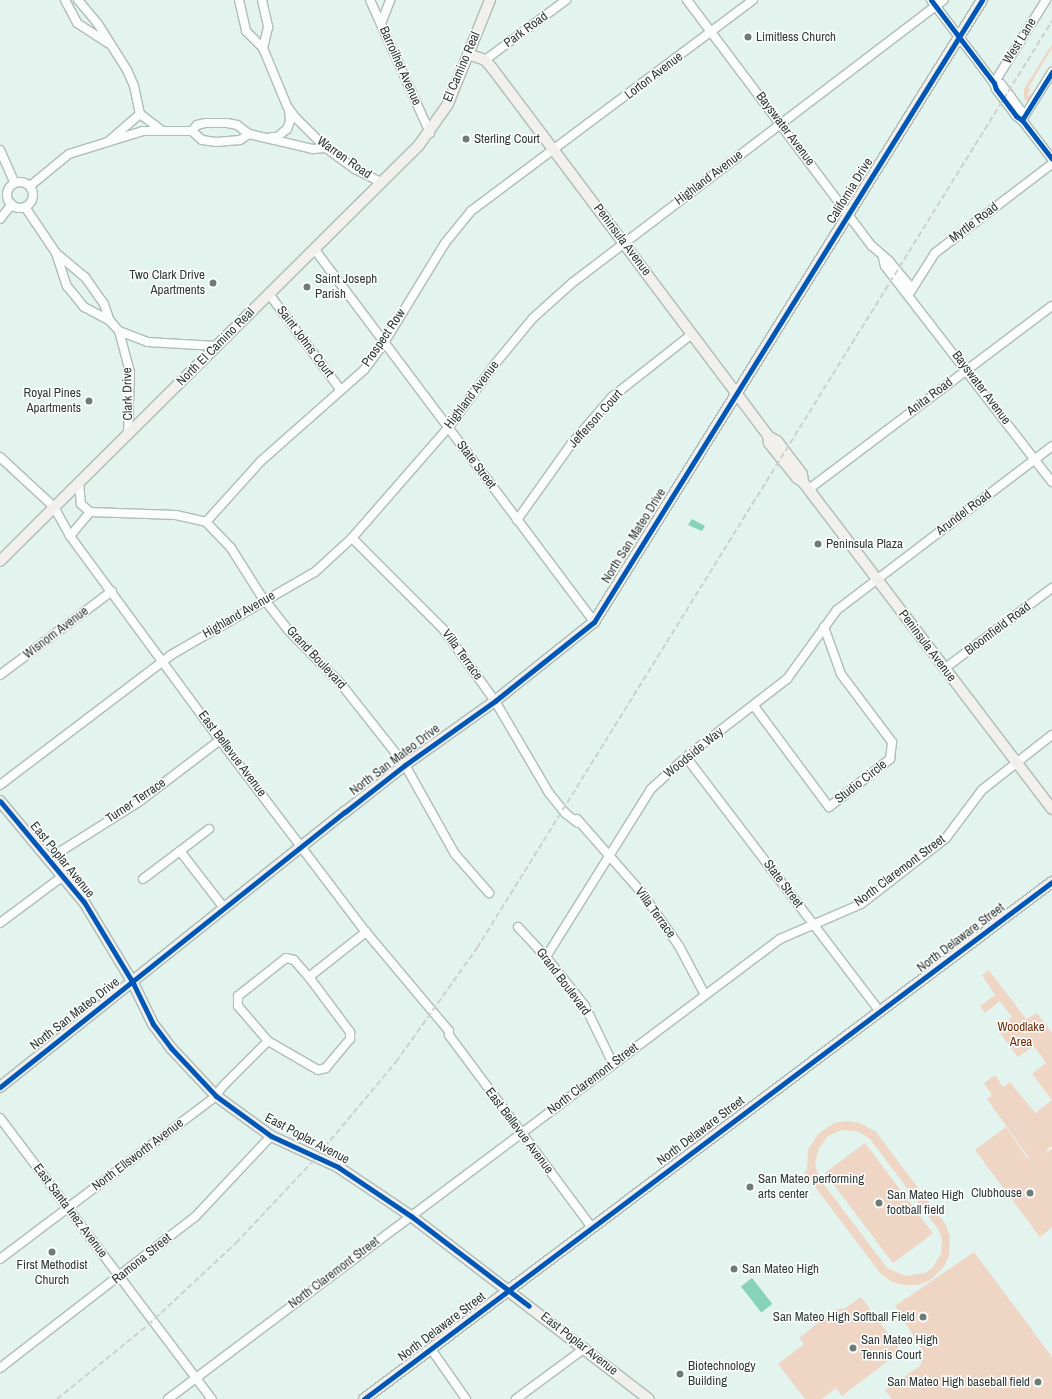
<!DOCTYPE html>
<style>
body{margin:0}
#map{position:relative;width:1052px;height:1399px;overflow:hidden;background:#e2f4ed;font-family:"Archivo Narrow",sans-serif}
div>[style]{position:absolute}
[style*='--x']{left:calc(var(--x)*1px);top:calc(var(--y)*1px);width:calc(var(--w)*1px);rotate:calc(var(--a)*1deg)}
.green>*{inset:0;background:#efd5c4;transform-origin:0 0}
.water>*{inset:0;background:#87d3b9;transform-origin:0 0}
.roads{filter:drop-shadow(1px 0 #afbcb7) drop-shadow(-1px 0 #afbcb7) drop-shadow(0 1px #afbcb7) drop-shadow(0 -1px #afbcb7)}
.minor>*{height:8px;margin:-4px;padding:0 4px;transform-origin:4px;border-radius:4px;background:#fbfdfc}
.minor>.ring{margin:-4px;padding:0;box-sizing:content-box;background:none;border:8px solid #fbfdfc;border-radius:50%}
.major>*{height:10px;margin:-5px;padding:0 5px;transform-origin:5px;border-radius:5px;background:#f2f0ec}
.rail>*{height:2px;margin-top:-1px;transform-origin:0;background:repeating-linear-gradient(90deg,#ccd0ce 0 6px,transparent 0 9px)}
.cycleway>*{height:5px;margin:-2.5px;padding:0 2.5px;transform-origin:2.5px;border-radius:2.5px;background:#0057b8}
.dots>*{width:11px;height:11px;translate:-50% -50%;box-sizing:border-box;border:2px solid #fff;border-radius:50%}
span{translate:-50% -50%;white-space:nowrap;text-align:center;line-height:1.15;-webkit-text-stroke:3px #fff;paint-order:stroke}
.street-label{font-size:13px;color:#2e3b36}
.poi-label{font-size:13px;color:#2e3b36}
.left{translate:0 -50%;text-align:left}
.right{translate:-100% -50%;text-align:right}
.park-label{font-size:13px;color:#742c06}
</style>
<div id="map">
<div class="green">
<div style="clip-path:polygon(1052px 44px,1052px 48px,1028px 88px,1030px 89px,1027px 96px,1034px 92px,1028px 102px,1024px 99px,1024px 89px)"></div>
<div style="clip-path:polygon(989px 970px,1026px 1019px,1037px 1013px,1052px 1033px,1052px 1100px,1032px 1074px,1046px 1063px,1034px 1046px,1018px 1057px,997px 1029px,1012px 1017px,1000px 1001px,985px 1013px,980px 1006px,995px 995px,982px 975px)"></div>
<div style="clip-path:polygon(995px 1075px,1003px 1087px,1010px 1082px,1035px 1113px,1052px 1100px,1052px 1147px,1049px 1147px,1046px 1153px,1052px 1149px,1052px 1227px,1040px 1237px,975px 1150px,1006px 1127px,1028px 1159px,1029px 1158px,987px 1099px,992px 1095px,984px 1083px)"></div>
<div style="clip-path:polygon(evenodd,847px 1121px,860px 1123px,876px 1132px,946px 1225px,950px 1237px,949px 1256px,943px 1268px,929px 1281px,917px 1285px,904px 1285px,892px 1282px,881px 1274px,804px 1172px,807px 1170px,808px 1150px,818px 1134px,834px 1123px,847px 1121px,842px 1130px,857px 1131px,870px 1139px,938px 1229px,942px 1239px,941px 1254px,933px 1267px,925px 1273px,905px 1276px,887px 1268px,819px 1178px,815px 1163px,819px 1148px,828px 1136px,842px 1130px)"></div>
<div style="left:865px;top:1143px;width:113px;height:50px;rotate:53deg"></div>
<div style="clip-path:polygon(974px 1252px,1052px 1357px,1052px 1399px,892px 1399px,885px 1390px,920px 1366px,924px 1353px,895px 1306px)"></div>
<div style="clip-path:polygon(861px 1297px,901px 1351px,842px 1396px,836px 1388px,822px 1399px,805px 1399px,778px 1364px,804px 1344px,799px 1338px,836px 1309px,844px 1309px)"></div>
</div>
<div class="water">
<div style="clip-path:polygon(692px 519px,705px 526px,702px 531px,688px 525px)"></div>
<div style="left:752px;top:1278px;width:33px;height:14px;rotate:52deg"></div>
</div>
<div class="roads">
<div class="minor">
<div style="--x:65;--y:0;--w:26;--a:62"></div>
<div style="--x:77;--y:23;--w:37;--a:33"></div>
<div style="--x:78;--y:0;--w:31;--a:50"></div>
<div style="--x:98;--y:24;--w:54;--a:57.8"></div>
<div style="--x:127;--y:70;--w:17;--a:66"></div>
<div style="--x:134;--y:86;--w:29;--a:78"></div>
<div style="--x:140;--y:114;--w:26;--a:37"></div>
<div style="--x:239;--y:0;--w:32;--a:77"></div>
<div style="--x:246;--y:31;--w:24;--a:45"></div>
<div style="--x:263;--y:48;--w:63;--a:67.5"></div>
<div style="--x:287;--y:106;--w:14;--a:54"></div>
<div style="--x:295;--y:117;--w:44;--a:45"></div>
<div style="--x:326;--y:148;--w:36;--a:36"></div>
<div style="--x:355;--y:169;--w:30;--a:27"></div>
<div style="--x:262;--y:0;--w:28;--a:77"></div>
<div style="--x:268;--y:27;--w:22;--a:103"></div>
<div style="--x:370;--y:0;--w:146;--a:65.7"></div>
<div style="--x:687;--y:0;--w:308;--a:53.1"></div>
<div style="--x:872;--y:246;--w:23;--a:41"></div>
<div style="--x:889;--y:261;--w:30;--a:50"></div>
<div style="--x:908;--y:284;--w:10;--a:84"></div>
<div style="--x:931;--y:0;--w:104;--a:52.8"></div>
<div style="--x:994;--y:83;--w:6;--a:72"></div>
<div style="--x:996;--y:89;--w:34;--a:53"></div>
<div style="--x:1016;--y:116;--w:7;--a:34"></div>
<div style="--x:1022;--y:120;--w:49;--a:52.4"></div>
<div style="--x:381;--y:24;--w:26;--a:-69"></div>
<div style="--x:485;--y:60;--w:101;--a:-36.5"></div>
<div style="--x:994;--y:83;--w:98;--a:-57.9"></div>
<div style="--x:994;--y:83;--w:7;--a:8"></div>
<div style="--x:1001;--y:84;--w:16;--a:52"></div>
<div style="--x:1011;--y:97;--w:17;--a:54"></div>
<div style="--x:1021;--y:111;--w:9;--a:84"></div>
<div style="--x:1022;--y:120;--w:57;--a:-58"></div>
<div style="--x:192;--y:131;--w:8;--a:-50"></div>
<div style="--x:197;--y:125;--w:9;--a:-13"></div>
<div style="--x:206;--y:123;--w:21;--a:0"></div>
<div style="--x:227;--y:123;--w:10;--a:11"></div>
<div style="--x:237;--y:125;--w:15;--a:37"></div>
<div style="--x:249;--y:134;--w:66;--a:13.2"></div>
<div style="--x:313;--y:149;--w:13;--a:-4"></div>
<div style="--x:271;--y:137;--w:6;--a:0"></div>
<div style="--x:277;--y:137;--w:13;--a:-39"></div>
<div style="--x:287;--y:129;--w:9;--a:-69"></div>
<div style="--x:290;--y:121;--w:11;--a:-95"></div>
<div style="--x:110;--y:140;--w:40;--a:-41"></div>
<div style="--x:0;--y:150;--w:36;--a:66"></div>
<div class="ring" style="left:7px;top:182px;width:18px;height:18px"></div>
<div style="--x:30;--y:186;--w:50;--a:-39.4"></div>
<div style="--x:69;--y:154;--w:77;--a:-17.3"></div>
<div style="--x:143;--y:131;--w:49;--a:0"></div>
<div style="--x:192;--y:131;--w:13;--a:42"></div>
<div style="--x:202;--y:140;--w:14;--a:8"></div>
<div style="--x:216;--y:142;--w:24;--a:-5"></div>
<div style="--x:240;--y:140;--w:11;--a:-34"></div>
<div style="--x:25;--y:207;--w:55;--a:56"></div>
<div style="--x:56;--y:253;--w:35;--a:72"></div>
<div style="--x:67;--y:286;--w:27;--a:51"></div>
<div style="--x:84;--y:307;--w:30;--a:28"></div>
<div style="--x:0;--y:219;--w:19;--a:-51"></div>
<div style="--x:315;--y:250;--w:465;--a:53.1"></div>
<div style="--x:56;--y:253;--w:38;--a:40"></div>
<div style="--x:85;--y:277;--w:33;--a:55"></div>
<div style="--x:104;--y:304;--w:18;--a:71"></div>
<div style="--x:110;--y:321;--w:13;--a:48"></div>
<div style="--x:119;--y:331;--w:30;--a:21"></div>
<div style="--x:147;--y:342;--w:70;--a:3.3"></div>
<div style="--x:883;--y:258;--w:8;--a:76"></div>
<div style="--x:885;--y:266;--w:273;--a:52.3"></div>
<div style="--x:269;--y:294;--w:119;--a:53.2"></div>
<div style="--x:909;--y:294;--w:49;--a:-57.6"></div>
<div style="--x:935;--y:253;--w:147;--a:-37.3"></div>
<div style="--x:119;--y:331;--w:42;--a:75"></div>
<div style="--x:130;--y:372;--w:62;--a:91.8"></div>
<div style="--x:0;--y:457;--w:74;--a:42.8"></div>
<div style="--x:54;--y:507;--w:33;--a:61"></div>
<div style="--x:70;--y:536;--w:253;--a:53.7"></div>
<div style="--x:220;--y:740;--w:241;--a:52.8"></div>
<div style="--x:366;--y:932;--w:129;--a:50"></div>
<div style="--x:449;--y:1031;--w:4;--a:90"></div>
<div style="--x:449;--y:1035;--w:238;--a:53.4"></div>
<div style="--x:79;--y:482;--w:22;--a:85"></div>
<div style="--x:81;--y:504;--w:12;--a:42"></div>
<div style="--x:809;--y:489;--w:304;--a:-37"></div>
<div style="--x:517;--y:520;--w:95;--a:-54.5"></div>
<div style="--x:572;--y:443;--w:61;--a:-49"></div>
<div style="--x:612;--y:397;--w:102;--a:-38.2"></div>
<div style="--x:206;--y:522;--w:82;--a:-48"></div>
<div style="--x:261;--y:461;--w:137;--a:-41.5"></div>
<div style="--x:364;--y:370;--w:34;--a:-53"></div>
<div style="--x:384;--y:343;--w:117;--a:-58.6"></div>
<div style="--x:445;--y:243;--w:41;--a:-50.9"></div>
<div style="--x:471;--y:211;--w:352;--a:-36.8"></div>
<div style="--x:70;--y:536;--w:31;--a:-50"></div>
<div style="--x:90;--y:512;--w:86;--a:2"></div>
<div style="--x:176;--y:515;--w:31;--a:13"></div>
<div style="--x:206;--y:522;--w:36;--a:46"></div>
<div style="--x:231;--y:548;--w:54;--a:57.8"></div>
<div style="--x:260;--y:594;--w:46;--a:52.1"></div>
<div style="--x:288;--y:630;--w:76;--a:45.5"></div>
<div style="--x:341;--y:684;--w:103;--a:51.7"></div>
<div style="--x:405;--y:765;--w:102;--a:60.7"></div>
<div style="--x:455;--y:854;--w:52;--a:48.9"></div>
<div style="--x:352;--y:538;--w:129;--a:45"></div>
<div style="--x:443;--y:629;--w:89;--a:54.2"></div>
<div style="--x:495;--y:701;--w:107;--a:59.6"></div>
<div style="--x:549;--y:793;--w:26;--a:51"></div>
<div style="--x:565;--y:813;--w:16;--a:38"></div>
<div style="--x:944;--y:669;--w:135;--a:-36.9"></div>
<div style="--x:0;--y:675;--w:140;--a:-36.9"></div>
<div style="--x:754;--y:706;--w:126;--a:53.4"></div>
<div style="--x:829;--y:807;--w:78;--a:-38.2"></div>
<div style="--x:890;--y:759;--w:17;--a:-83"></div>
<div style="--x:892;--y:742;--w:85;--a:-126.9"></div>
<div style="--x:841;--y:674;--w:50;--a:-109.9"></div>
<div style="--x:686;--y:757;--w:320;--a:52.7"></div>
<div style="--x:0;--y:785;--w:215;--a:-37.2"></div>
<div style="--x:171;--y:655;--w:166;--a:-30"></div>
<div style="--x:315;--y:572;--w:50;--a:-42.6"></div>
<div style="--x:352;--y:538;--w:146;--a:-48.9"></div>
<div style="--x:448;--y:428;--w:79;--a:-53.7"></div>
<div style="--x:495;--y:364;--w:60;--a:-50.4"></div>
<div style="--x:533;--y:318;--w:52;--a:-41.9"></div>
<div style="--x:572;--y:283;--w:467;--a:-37.3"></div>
<div style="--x:577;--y:819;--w:98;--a:48.7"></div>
<div style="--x:642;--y:893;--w:65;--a:55.1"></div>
<div style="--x:679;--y:946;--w:55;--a:62"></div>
<div style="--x:180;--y:851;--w:72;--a:52.3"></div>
<div style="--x:50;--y:858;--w:107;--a:-32.3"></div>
<div style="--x:140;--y:801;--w:101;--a:-37.3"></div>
<div style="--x:143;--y:879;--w:83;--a:-37.1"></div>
<div style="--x:0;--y:923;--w:79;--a:-36.7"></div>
<div style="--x:518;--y:927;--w:41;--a:47"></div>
<div style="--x:546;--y:957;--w:63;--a:51.5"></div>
<div style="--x:585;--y:1006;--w:64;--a:64.2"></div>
<div style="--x:546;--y:957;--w:198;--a:-58"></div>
<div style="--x:651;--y:789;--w:47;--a:-42.4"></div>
<div style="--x:686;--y:757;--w:128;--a:-37.7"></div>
<div style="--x:787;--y:679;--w:85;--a:-54.1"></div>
<div style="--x:837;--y:610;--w:270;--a:-37.3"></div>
<div style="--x:286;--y:958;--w:8;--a:14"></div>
<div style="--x:294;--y:960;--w:23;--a:49"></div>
<div style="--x:309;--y:977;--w:69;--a:53.3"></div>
<div style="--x:350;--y:1032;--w:7;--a:90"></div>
<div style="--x:350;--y:1039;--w:38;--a:130"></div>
<div style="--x:326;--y:1068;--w:8;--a:166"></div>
<div style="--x:318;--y:1070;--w:58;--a:-149.9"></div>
<div style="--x:268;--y:1041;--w:46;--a:-130.6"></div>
<div style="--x:238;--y:1006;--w:10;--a:-90"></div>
<div style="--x:238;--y:996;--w:61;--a:-38.4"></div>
<div style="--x:309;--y:977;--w:73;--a:-38.3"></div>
<div style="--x:0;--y:1118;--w:352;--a:53"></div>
<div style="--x:0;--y:1259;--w:271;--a:-37"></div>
<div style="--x:216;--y:1096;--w:11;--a:-56"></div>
<div style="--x:222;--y:1087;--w:65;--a:-45"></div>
<div style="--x:431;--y:1349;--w:61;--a:55"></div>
<div style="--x:0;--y:1368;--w:247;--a:-37.8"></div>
<div style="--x:195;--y:1217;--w:111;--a:-46.8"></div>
<div style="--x:168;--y:1399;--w:766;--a:-36.93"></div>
<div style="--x:780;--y:939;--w:88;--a:-23.4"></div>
<div style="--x:861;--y:904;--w:108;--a:-37.8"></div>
<div style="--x:946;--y:838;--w:60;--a:-53.1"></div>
<div style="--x:982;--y:790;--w:89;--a:-38.2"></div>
<div style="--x:516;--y:1399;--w:86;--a:-36.5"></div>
</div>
<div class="major">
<div style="--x:468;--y:54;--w:18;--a:19"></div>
<div style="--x:485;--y:60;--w:11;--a:49"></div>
<div style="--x:492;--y:68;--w:460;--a:53.1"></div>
<div style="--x:768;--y:436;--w:10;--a:29"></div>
<div style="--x:777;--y:441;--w:41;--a:52.9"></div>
<div style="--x:802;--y:474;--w:8;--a:83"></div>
<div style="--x:768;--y:436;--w:7;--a:82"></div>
<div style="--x:769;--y:443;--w:45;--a:51.3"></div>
<div style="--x:797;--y:478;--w:7;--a:34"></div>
<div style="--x:803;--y:482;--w:411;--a:52.7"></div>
<div style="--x:0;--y:561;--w:590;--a:-44.79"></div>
<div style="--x:419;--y:145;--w:50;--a:-54.7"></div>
<div style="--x:448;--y:104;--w:112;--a:-68"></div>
<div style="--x:0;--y:801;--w:131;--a:50.3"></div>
<div style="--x:84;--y:902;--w:95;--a:58.8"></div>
<div style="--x:133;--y:983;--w:46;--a:64"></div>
<div style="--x:153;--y:1024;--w:30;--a:53"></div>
<div style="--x:171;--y:1048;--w:66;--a:46.8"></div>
<div style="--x:216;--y:1096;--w:68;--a:36"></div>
<div style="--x:271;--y:1136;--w:74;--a:24.8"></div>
<div style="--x:338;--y:1167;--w:88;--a:33.9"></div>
<div style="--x:411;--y:1216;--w:300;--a:37.6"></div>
<div style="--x:0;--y:1087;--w:441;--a:-38.6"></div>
<div style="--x:345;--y:812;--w:76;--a:-38.1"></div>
<div style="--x:405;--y:765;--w:110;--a:-35.4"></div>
<div style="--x:495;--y:701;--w:127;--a:-38.6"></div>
<div style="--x:594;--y:622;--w:733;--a:-58.04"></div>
<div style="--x:364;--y:1399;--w:861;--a:-36.92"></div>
</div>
</div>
<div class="rail">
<div style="--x:57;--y:1399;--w:117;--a:-39.1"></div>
<div style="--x:148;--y:1325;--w:120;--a:-43"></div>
<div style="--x:236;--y:1243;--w:112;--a:-46.8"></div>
<div style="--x:313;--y:1161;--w:129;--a:-50"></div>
<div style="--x:396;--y:1062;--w:140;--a:-54.6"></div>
<div style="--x:477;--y:948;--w:1091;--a:-58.19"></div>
</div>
<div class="cycleway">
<div style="--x:931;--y:0;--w:104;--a:52.8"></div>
<div style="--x:994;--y:83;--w:6;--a:72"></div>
<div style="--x:996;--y:89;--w:34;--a:53"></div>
<div style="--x:1016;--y:116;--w:7;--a:34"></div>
<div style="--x:1022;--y:120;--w:49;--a:52.4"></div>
<div style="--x:1022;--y:120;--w:57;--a:-58"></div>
<div style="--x:0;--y:801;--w:131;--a:50.3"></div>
<div style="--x:84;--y:902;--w:95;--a:58.8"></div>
<div style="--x:133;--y:983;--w:46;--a:64"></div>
<div style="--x:153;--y:1024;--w:30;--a:53"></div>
<div style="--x:171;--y:1048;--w:66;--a:46.8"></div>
<div style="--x:216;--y:1096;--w:68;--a:36"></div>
<div style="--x:271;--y:1136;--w:74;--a:24.8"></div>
<div style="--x:338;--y:1167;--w:88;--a:33.9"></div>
<div style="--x:411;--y:1216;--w:148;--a:37.3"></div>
<div style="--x:0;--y:1087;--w:441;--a:-38.6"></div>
<div style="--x:345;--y:812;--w:76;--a:-38.1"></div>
<div style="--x:405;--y:765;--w:110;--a:-35.4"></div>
<div style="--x:495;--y:701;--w:127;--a:-38.6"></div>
<div style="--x:594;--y:622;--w:733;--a:-58.04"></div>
<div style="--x:364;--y:1399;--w:861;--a:-36.92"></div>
</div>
<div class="dots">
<div style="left:748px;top:37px;background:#6d7c76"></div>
<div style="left:466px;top:139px;background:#6d7c76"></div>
<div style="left:213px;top:283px;background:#6d7c76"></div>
<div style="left:307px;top:287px;background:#6d7c76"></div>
<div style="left:89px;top:401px;background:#6d7c76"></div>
<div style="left:818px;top:544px;background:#6d7c76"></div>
<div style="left:750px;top:1187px;background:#6d7c76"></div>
<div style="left:1030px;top:1193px;background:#6d7c76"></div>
<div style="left:879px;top:1203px;background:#6d7c76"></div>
<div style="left:52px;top:1252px;background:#6d7c76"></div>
<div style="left:734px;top:1269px;background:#6d7c76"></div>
<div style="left:923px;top:1317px;background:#6d7c76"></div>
<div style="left:853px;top:1348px;background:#6d7c76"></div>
<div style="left:680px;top:1374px;background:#6d7c76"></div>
<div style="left:1038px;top:1382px;background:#6d7c76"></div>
</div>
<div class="street-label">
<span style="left:526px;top:30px;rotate:-36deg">Park Road</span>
<span style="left:1020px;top:41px;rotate:-58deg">West Lane</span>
<span style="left:400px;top:66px;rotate:66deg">Barroilhet Avenue</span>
<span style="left:462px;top:67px;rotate:-67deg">El Camino Real</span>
<span style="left:654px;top:76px;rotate:-37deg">Lorton Avenue</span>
<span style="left:785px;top:129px;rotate:53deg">Bayswater Avenue</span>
<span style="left:344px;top:158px;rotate:35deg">Warren Road</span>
<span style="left:709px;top:178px;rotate:-37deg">Highland Avenue</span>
<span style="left:850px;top:191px;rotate:-58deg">California Drive</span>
<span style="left:974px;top:223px;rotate:-37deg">Myrtle Road</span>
<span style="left:622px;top:240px;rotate:53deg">Peninsula Avenue</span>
<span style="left:384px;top:338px;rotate:-56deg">Prospect Row</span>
<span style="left:305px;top:342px;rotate:53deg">Saint Johns Court</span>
<span style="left:216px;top:347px;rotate:-45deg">North El Camino Real</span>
<span style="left:981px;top:388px;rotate:53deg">Bayswater Avenue</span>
<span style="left:128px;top:394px;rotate:-91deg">Clark Drive</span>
<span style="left:472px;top:395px;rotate:-53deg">Highland Avenue</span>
<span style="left:930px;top:397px;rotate:-37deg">Anita Road</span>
<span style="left:596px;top:419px;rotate:-48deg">Jefferson Court</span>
<span style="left:476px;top:465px;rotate:53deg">State Street</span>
<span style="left:964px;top:513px;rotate:-37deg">Arundel Road</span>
<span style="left:634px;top:536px;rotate:-58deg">North San Mateo Drive</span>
<span style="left:239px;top:615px;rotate:-30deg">Highland Avenue</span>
<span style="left:998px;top:629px;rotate:-37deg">Bloomfield Road</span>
<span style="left:56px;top:633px;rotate:-37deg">Wisnom Avenue</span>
<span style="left:927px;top:646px;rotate:53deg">Peninsula Avenue</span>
<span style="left:462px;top:655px;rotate:54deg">Villa Terrace</span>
<span style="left:316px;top:658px;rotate:47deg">Grand Boulevard</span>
<span style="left:694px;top:753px;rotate:-39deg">Woodside Way</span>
<span style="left:232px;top:754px;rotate:53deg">East Bellevue Avenue</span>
<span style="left:395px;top:760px;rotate:-37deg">North San Mateo Drive</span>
<span style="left:861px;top:782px;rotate:-38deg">Studio Circle</span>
<span style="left:136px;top:801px;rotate:-34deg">Turner Terrace</span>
<span style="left:62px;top:860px;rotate:51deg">East Poplar Avenue</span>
<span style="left:900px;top:871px;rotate:-37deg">North Claremont Street</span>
<span style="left:783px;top:884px;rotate:53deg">State Street</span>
<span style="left:655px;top:913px;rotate:54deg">Villa Terrace</span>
<span style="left:961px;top:938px;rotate:-37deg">North Delaware Street</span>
<span style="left:563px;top:982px;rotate:53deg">Grand Boulevard</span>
<span style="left:75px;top:1014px;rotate:-38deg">North San Mateo Drive</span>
<span style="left:593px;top:1079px;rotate:-37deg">North Claremont Street</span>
<span style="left:519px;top:1131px;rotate:53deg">East Bellevue Avenue</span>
<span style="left:701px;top:1131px;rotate:-37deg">North Delaware Street</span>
<span style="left:307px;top:1139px;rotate:28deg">East Poplar Avenue</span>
<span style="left:138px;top:1155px;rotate:-37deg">North Ellsworth Avenue</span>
<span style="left:70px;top:1211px;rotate:53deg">East Santa Inez Avenue</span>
<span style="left:142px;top:1259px;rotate:-39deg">Ramona Street</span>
<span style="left:334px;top:1273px;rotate:-37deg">North Claremont Street</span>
<span style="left:442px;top:1327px;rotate:-37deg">North Delaware Street</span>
<span style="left:579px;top:1344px;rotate:38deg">East Poplar Avenue</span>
</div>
<div class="poi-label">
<span class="left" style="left:756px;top:37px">Limitless Church</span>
<span class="left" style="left:474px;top:139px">Sterling Court</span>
<span class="right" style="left:205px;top:283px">Two Clark Drive<br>Apartments</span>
<span class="left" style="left:315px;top:287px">Saint Joseph<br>Parish</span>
<span class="right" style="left:81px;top:401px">Royal Pines<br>Apartments</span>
<span class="left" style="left:826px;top:544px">Peninsula Plaza</span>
<span class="left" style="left:758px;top:1187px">San Mateo performing<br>arts center</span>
<span class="right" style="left:1022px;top:1193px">Clubhouse</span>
<span class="left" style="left:887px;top:1203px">San Mateo High<br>football field</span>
<span style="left:52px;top:1273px">First Methodist<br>Church</span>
<span class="left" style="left:742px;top:1269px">San Mateo High</span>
<span class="right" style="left:915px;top:1317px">San Mateo High Softball Field</span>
<span class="left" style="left:861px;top:1348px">San Mateo High<br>Tennis Court</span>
<span class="left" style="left:688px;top:1374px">Biotechnology<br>Building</span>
<span class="right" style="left:1030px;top:1382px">San Mateo High baseball field</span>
</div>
<div class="park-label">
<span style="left:1021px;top:1035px">Woodlake<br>Area</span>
</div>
</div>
